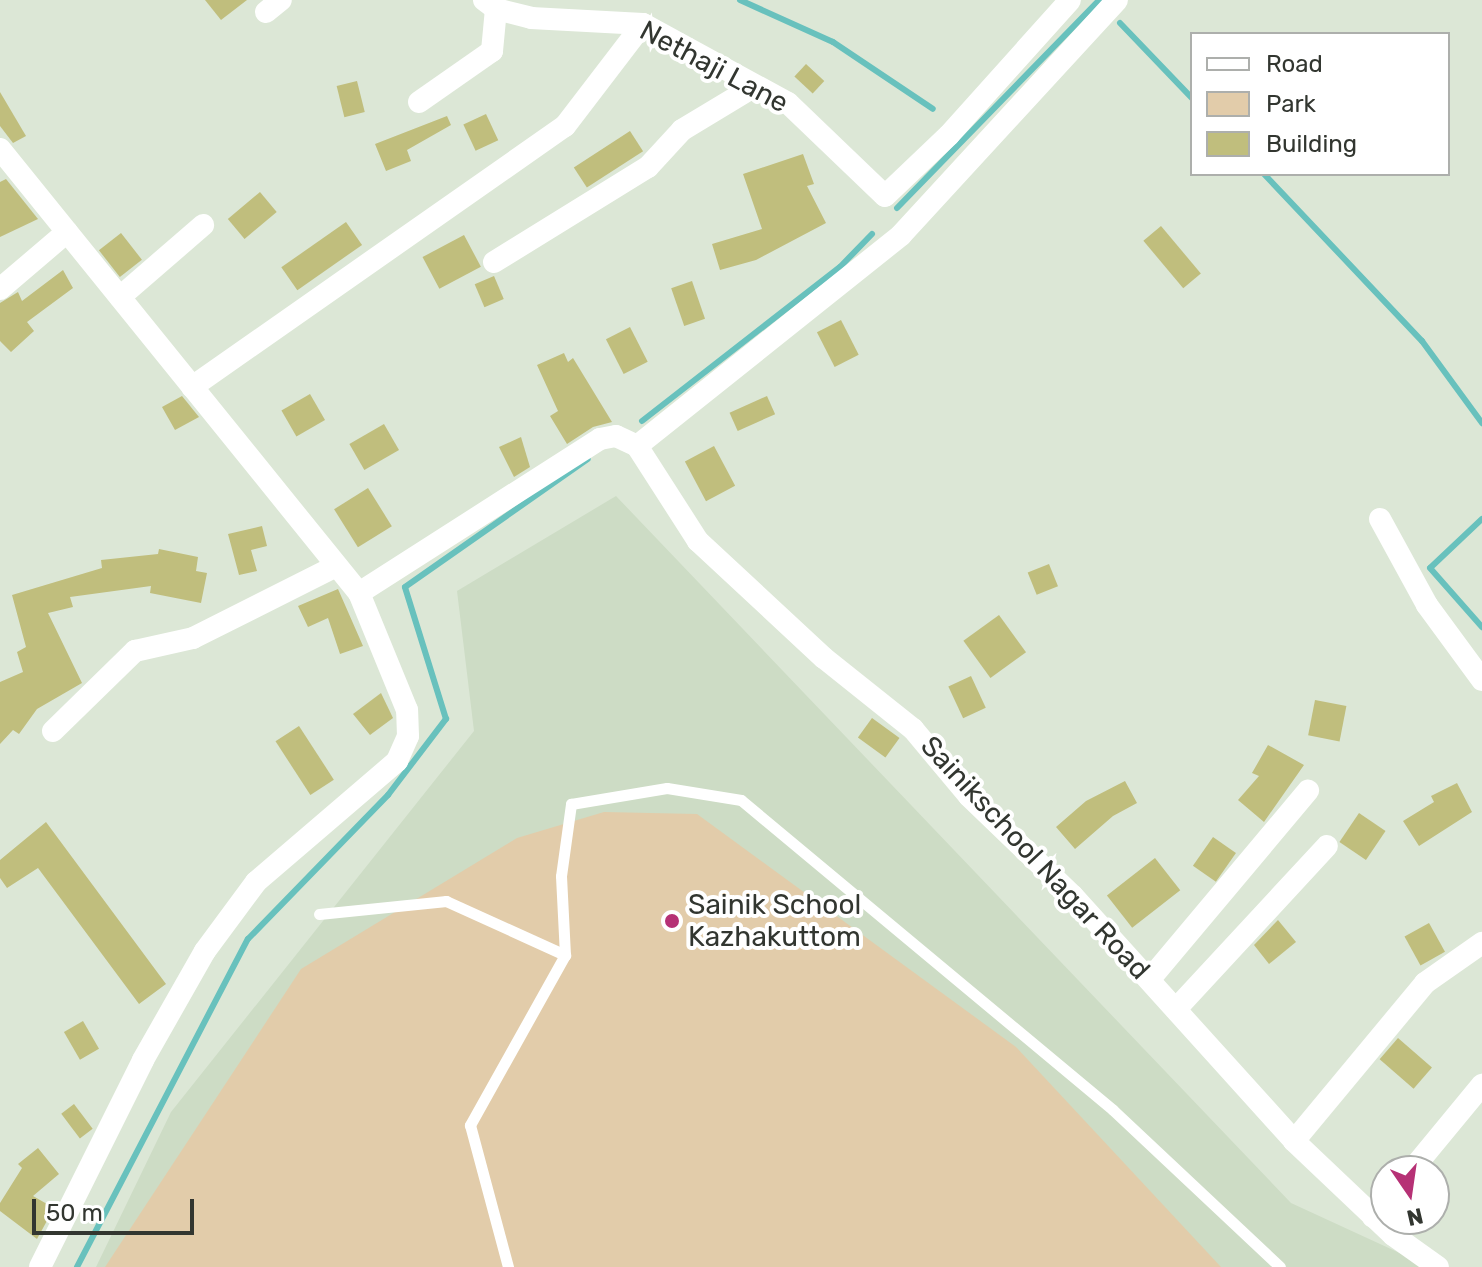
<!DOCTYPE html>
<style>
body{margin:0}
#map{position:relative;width:1482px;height:1267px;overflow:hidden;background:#dce7d6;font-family:Rubik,sans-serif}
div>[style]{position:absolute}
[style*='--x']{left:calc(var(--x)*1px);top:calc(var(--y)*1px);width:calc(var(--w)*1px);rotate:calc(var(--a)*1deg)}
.built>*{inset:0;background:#cddcc5}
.green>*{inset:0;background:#e2ccaa}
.stream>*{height:6px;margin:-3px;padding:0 3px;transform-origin:3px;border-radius:3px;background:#68c1bd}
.building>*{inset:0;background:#c0be7d;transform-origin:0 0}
.lane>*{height:11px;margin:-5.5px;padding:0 5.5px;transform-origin:5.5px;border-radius:5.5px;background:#fff}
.street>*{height:22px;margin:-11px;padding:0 11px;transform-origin:11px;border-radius:11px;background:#fff}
.dots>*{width:22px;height:22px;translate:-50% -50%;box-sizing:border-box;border:4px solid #fff;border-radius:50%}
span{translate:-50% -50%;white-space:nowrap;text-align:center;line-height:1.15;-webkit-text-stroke:8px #fff;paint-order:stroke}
.street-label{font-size:28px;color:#323630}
.poi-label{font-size:28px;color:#323630}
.left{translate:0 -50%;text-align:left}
.legend{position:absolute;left:1190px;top:32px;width:260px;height:144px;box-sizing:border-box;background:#fff;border:2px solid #adafac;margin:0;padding:10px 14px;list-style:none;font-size:24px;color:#323630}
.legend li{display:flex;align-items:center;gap:16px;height:40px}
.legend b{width:40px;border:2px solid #adafac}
.north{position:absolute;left:1370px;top:1155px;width:80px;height:80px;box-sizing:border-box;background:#fff;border:2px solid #adafac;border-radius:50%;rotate:167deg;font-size:22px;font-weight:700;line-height:32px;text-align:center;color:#323630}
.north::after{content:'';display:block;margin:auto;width:28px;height:36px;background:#b63175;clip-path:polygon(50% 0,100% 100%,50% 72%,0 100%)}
.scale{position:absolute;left:32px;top:1199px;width:162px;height:36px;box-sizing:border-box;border:4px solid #323630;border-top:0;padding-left:10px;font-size:24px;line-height:28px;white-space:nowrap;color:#323630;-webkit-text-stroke:6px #fff;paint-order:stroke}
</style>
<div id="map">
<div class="built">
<div style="clip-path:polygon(616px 496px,1291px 1203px,1430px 1267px,96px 1267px,171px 1112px,474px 731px,457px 591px)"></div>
</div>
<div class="green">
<div style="clip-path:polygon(604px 812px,697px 814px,1016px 1047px,1221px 1267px,105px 1267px,301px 969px,517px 838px)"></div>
</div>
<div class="stream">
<div style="--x:740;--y:0;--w:102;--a:24.3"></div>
<div style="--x:833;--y:42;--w:120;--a:33.8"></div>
<div style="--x:1120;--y:23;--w:104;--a:46.2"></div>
<div style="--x:1264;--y:174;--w:230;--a:46.6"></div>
<div style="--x:1422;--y:341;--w:102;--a:53.8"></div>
<div style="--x:897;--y:208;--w:290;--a:-45.8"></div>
<div style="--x:642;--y:421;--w:251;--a:-37.9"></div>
<div style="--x:840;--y:267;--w:46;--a:-45.9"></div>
<div style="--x:1482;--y:519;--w:71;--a:136.7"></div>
<div style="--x:1430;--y:568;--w:79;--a:48.6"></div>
<div style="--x:77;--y:1267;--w:370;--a:-62.5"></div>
<div style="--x:248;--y:939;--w:201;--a:-45.8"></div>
<div style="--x:388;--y:795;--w:96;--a:-52.7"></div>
<div style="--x:446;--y:719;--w:138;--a:-107.3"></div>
<div style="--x:405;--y:587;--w:223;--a:-35"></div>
</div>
<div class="building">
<div style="clip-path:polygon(205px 0,247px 0,221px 20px)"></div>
<div style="left:806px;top:64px;width:25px;height:17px;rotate:43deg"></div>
<div style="left:357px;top:81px;width:32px;height:21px;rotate:76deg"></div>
<div style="clip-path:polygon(0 92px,26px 136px,13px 143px,0 126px)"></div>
<div style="left:486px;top:114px;width:29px;height:25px;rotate:65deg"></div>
<div style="clip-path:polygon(447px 116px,451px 125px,407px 150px,411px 161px,386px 171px,375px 144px)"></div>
<div style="left:630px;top:131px;width:24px;height:67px;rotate:57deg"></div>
<div style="clip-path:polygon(803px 154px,814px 184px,807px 186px,826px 223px,756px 260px,720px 270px,712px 244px,762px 229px,743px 174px)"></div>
<div style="clip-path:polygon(6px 179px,38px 219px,0 237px,0 182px)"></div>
<div style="left:260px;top:192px;width:26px;height:42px;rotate:50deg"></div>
<div style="left:346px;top:222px;width:28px;height:79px;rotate:55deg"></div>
<div style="left:1161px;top:226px;width:62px;height:23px;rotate:50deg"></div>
<div style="left:121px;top:233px;width:34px;height:28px;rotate:52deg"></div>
<div style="left:464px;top:235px;width:36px;height:47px;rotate:62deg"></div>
<div style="clip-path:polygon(63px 270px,73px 288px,27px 322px,34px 331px,11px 352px,0 341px,0 303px,18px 292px,22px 301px)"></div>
<div style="left:494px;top:276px;width:25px;height:21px;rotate:67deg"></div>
<div style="left:692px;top:281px;width:40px;height:22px;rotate:71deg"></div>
<div style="left:841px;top:320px;width:39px;height:27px;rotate:63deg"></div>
<div style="left:630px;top:327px;width:39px;height:27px;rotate:63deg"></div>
<div style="clip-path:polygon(564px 353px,568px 362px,573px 358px,612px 422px,593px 427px,567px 444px,550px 416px,558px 411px,537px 365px)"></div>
<div style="left:310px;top:394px;width:30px;height:33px;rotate:60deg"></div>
<div style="clip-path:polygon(182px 396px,199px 417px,175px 430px,162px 407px)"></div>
<div style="left:767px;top:396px;width:20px;height:41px;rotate:66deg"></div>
<div style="left:384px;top:424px;width:30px;height:40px;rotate:60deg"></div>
<div style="clip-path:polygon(521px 437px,530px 467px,514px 477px,499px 447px)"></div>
<div style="left:714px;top:446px;width:45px;height:33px;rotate:62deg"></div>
<div style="left:368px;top:488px;width:45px;height:40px;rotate:58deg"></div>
<div style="clip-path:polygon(262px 526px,267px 546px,251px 550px,257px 571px,239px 575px,228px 534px)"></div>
<div style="clip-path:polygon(159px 549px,198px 557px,196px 571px,207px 573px,201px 603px,150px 593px,151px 586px,70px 597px,73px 607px,48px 613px,82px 683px,37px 709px,19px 734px,13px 730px,0 744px,0 682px,23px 672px,17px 652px,26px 647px,12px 595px,102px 568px,101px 560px,158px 554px)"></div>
<div style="left:1049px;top:564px;width:24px;height:23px;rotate:68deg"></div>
<div style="clip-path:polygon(338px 589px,363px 646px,340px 654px,328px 618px,308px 627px,298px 606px)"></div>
<div style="left:999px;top:615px;width:46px;height:44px;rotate:54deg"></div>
<div style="left:971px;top:676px;width:35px;height:25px;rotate:65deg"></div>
<div style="clip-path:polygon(381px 693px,393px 718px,370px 735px,353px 714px)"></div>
<div style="left:1315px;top:700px;width:32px;height:36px;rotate:11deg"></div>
<div style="left:872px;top:718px;width:34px;height:24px;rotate:36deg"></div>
<div style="left:299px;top:726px;width:64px;height:28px;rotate:57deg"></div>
<div style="clip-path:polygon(1268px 745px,1304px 765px,1264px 822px,1238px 800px,1259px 776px,1252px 773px)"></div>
<div style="clip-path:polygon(1125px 781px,1137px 803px,1113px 816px,1075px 849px,1056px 827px,1086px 801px)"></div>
<div style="clip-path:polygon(1457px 783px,1472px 812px,1419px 846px,1403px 821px,1434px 802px,1431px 796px)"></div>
<div style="left:1359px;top:813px;width:32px;height:35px;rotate:34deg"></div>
<div style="clip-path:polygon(46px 822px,166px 984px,139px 1004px,38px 868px,7px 888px,0 878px,0 860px)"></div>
<div style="left:1213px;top:837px;width:28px;height:35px;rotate:35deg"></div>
<div style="left:1155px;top:858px;width:41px;height:61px;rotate:52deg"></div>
<div style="clip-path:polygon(1278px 920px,1296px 942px,1269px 964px,1254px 945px)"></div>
<div style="left:1429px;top:923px;width:33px;height:28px;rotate:61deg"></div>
<div style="left:83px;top:1021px;width:32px;height:22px;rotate:60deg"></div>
<div style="left:1398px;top:1038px;width:45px;height:28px;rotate:41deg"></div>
<div style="left:74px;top:1104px;width:31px;height:16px;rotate:53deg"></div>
<div style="clip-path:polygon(38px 1148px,59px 1174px,33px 1196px,54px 1208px,37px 1239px,0 1211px,0 1203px,22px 1168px,18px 1164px)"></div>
</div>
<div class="lane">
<div style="--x:319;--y:914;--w:128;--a:-5.8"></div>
<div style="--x:446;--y:901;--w:131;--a:24.4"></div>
<div style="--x:565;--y:955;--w:195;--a:119.2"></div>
<div style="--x:470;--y:1125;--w:147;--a:75"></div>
<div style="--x:565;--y:955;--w:79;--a:-92.9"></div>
<div style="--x:561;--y:876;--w:73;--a:-82.1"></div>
<div style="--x:571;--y:804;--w:97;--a:-9.5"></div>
<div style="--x:667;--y:788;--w:75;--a:9.2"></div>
<div style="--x:741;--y:800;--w:484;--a:39.8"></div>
<div style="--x:1113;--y:1110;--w:229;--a:43.2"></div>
</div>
<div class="street">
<div style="--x:484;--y:0;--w:15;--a:37"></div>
<div style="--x:496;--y:9;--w:36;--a:14"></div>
<div style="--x:531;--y:18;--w:112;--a:3.1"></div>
<div style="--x:643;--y:24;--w:165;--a:28.6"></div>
<div style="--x:788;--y:103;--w:134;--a:43.8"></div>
<div style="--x:885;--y:196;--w:88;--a:-43.6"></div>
<div style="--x:949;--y:135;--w:181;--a:-48.1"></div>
<div style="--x:266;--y:12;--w:19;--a:-39"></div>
<div style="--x:419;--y:102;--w:89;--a:-34.9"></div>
<div style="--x:492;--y:51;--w:42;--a:-84.6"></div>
<div style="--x:0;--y:149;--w:571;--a:51.04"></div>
<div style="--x:494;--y:262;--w:181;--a:-31.7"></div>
<div style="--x:648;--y:167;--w:50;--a:-47.4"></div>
<div style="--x:682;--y:130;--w:85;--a:-31.1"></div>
<div style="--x:0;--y:289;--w:88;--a:-40.4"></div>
<div style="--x:120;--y:297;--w:110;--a:-40.9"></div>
<div style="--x:192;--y:387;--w:455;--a:-35"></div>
<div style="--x:565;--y:126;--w:128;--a:-52.6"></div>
<div style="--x:637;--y:446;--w:338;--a:-38.6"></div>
<div style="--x:901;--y:235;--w:319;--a:-47.4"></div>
<div style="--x:1380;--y:519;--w:98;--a:61.3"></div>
<div style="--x:1427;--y:605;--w:93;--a:53.7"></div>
<div style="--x:53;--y:731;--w:115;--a:-44.3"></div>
<div style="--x:135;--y:651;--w:59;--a:-12.6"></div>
<div style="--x:193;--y:638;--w:160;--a:-26.7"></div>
<div style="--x:1150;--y:979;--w:246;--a:-50"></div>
<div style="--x:1176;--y:1009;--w:222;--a:-47.2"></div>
<div style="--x:1294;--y:1141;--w:205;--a:-50.3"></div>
<div style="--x:1425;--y:983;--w:70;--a:-35.1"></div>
<div style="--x:1411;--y:1171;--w:112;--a:-50.5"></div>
<div style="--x:1373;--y:1217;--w:21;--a:-51"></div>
<div style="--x:40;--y:1267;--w:231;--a:-63.5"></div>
<div style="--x:143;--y:1060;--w:125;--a:-60.4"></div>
<div style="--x:205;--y:951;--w:86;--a:-53.5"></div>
<div style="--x:256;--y:882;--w:186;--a:-40.6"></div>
<div style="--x:397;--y:761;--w:27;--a:-66"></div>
<div style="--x:408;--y:736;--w:26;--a:-92"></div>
<div style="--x:407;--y:710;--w:126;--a:-112.3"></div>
<div style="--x:359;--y:593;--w:286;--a:-32.6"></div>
<div style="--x:600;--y:439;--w:16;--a:-11"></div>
<div style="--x:616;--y:436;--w:23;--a:25"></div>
<div style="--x:637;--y:446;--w:113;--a:57.3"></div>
<div style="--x:698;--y:541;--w:172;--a:42.9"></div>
<div style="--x:824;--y:658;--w:114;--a:38.6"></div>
<div style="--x:913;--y:729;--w:87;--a:50.1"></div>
<div style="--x:969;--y:796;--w:144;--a:43.9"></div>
<div style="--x:1073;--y:896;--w:330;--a:47.9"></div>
<div style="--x:1294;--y:1141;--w:137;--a:43.5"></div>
<div style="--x:1393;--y:1235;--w:55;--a:35.4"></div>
</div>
<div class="dots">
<div style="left:672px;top:921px;background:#b63175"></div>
</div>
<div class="street-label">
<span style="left:714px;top:67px;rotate:28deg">Nethaji Lane</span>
<span style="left:1035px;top:858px;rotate:47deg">Sainikschool Nagar Road</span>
</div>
<div class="poi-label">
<span class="left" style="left:688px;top:921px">Sainik School<br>Kazhakuttom</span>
</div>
<ul class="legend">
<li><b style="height:10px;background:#fff"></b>Road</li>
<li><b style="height:22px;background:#e2ccaa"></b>Park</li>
<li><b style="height:22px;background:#c0be7d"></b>Building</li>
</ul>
<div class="north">N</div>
<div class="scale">50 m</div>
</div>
